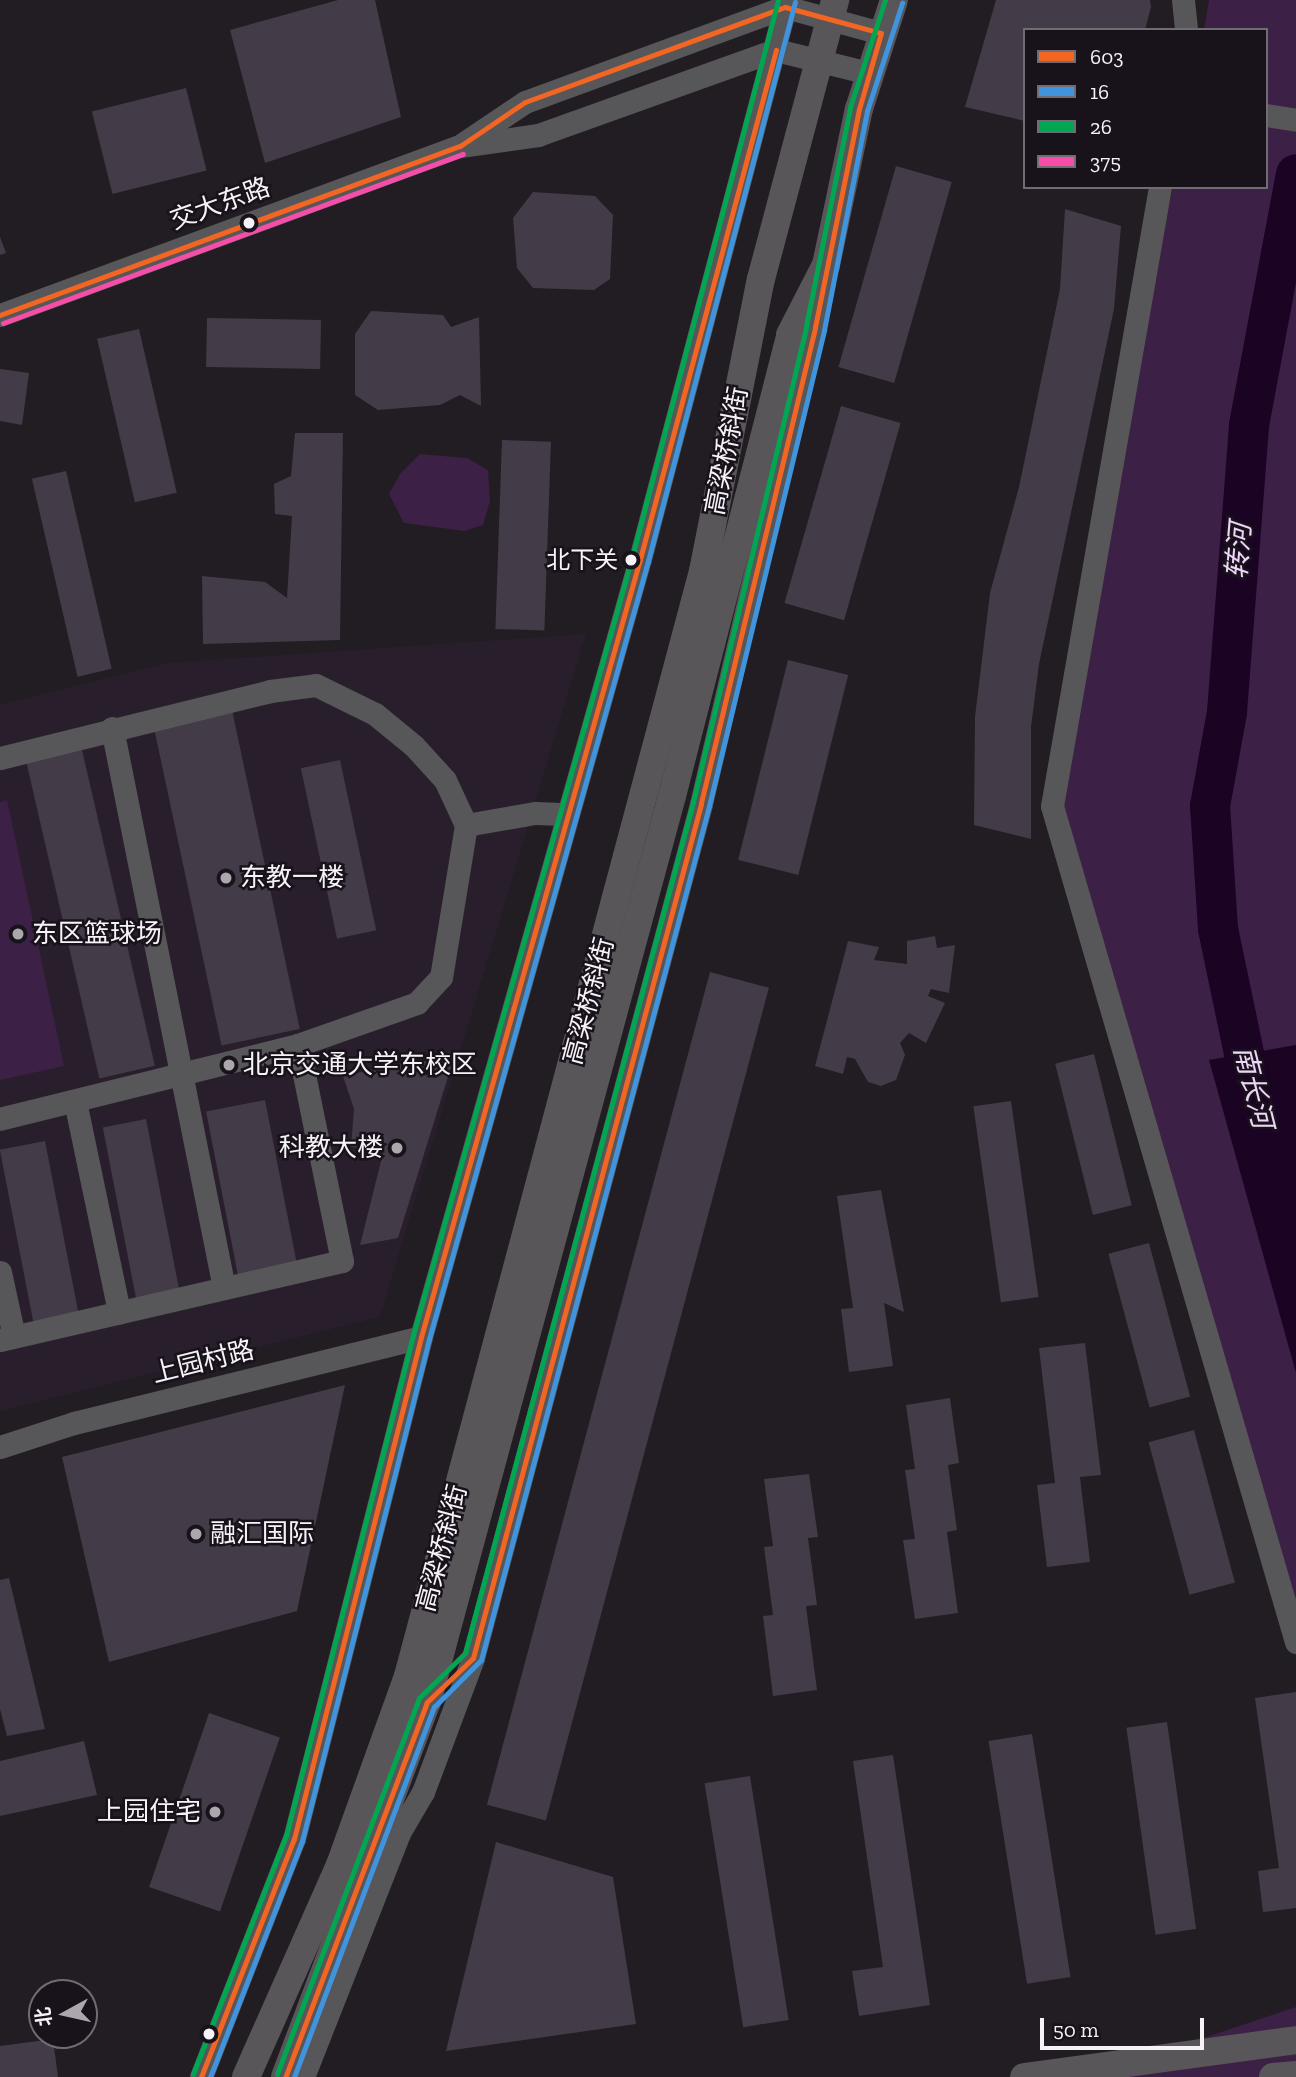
<!DOCTYPE html>
<meta charset="utf-8">
<style>
body{margin:0}
#map{position:relative;width:1296px;height:2077px;overflow:hidden;background:#211d22;font-family:"Zilla Slab","Noto Sans SC",serif}
div>[style]{position:absolute}
[style*='--x']{left:calc(var(--x)*1px);top:calc(var(--y)*1px);width:calc(var(--w)*1px);rotate:calc(var(--a)*1deg)}
.built>*{inset:0;background:#291f2c}
.green>*{inset:0;background:#3d2046}
.water>*{inset:0;background:#1b0324}
.river>*{height:40px;margin:-20px;padding:0 20px;transform-origin:20px;border-radius:20px;background:#1b0324}
.building>*{inset:0;background:#443b48;transform-origin:0 0}
.minor>*{height:23px;margin:-11.5px;padding:0 11.5px;transform-origin:11.5px;border-radius:11.5px;background:#575658}
.major>*{height:28px;margin:-14px;padding:0 14px;transform-origin:14px;border-radius:14px;background:#585659}
.bus-1>*{height:5px;margin:-2.5px;padding:0 2.5px;transform-origin:2.5px;border-radius:2.5px;background:#f26522}
.bus-2>*{height:5px;margin:-2.5px;padding:0 2.5px;transform-origin:2.5px;border-radius:2.5px;background:#4094de}
.bus-3>*{height:5px;margin:-2.5px;padding:0 2.5px;transform-origin:2.5px;border-radius:2.5px;background:#00a651}
.bus-4>*{height:5px;margin:-2.5px;padding:0 2.5px;transform-origin:2.5px;border-radius:2.5px;background:#f54da8}
.dots>*{width:19px;height:19px;translate:-50% -50%;box-sizing:border-box;border:4px solid #18121b;border-radius:50%}
span{translate:-50% -50%;white-space:nowrap;text-align:center;line-height:1.15;-webkit-text-stroke:5px #18121b;paint-order:stroke}
.bus-label{font-size:24px;color:#f7f2f8}
.right{translate:-100% -50%;text-align:right}
.street-label{font-size:26px;color:#f7f2f8}
.poi-label{font-size:26px;color:#f7f2f8}
.left{translate:0 -50%;text-align:left}
.water-label{font-size:28px;color:#f0d5fa;font-style:italic}
.legend{position:absolute;left:1023px;top:28px;width:245px;height:161px;box-sizing:border-box;background:#18121b;border:2px solid #716c73;margin:0;padding:9px 12px;list-style:none;font-size:21px;color:#f7f2f8}
.legend li{display:flex;align-items:center;gap:14px;height:35px}
.legend b{width:35px;border:2px solid #716c73}
.north{position:absolute;left:28px;top:1979px;width:70px;height:70px;box-sizing:border-box;background:#18121b;border:2px solid #716c73;border-radius:50%;rotate:262deg;font-size:19px;font-weight:700;line-height:28px;text-align:center;color:#f7f2f8}
.north::after{content:'';display:block;margin:auto;width:24px;height:32px;background:#aca7ad;clip-path:polygon(50% 0,100% 100%,50% 72%,0 100%)}
.scale{position:absolute;left:1040px;top:2018px;width:164px;height:32px;box-sizing:border-box;border:4px solid #f7f2f8;border-top:0;padding-left:9px;font-size:21px;line-height:24px;white-space:nowrap;color:#f7f2f8;-webkit-text-stroke:5px #18121b;paint-order:stroke}
</style>
<div id="map">
<div class="built">
<div style="clip-path:polygon(586px 634px,380px 1317px,0 1411px,0 705px,167px 663px)"></div>
</div>
<div class="green">
<div style="clip-path:polygon(1209px 0,1296px 0,1296px 1610px,1141px 1068px,1056px 806px,1090px 590px,1173px 187px,1266px 187px,1266px 30px,1204px 30px)"></div>
<div style="clip-path:polygon(420px 454px,467px 458px,488px 470px,490px 501px,483px 525px,464px 531px,404px 523px,389px 494px,400px 474px)"></div>
<div style="clip-path:polygon(7px 800px,64px 1066px,0 1080px,0 802px)"></div>
<div style="clip-path:polygon(1296px 2007px,1296px 2077px,1087px 2077px)"></div>
</div>
<div class="water">
<div style="clip-path:polygon(1296px 1045px,1296px 1373px,1209px 1060px)"></div>
</div>
<div class="river">
<div style="--x:1255;--y:1106;--w:181;--a:-101.8"></div>
<div style="--x:1218;--y:929;--w:123;--a:-93.7"></div>
<div style="--x:1210;--y:806;--w:96;--a:-79.7"></div>
<div style="--x:1227;--y:712;--w:288;--a:-85.6"></div>
<div style="--x:1249;--y:425;--w:255;--a:-79.4"></div>
</div>
<div class="building">
<div style="clip-path:polygon(338px 0,375px 0,401px 117px,265px 163px,230px 30px)"></div>
<div style="clip-path:polygon(996px 0,1150px 0,1151px 7px,1145px 30px,1025px 30px,1025px 121px,965px 107px)"></div>
<div style="left:186px;top:88px;width:85px;height:97px;rotate:76deg"></div>
<div style="left:896px;top:166px;width:58px;height:209px;rotate:16deg"></div>
<div style="clip-path:polygon(533px 192px,595px 196px,613px 215px,610px 279px,594px 290px,533px 288px,517px 268px,513px 218px)"></div>
<div style="clip-path:polygon(1065px 209px,1121px 226px,1114px 309px,1039px 664px,1031px 727px,1031px 839px,974px 825px,975px 717px,990px 593px,1019px 487px,1060px 289px)"></div>
<div style="clip-path:polygon(0 237px,6px 253px,0 255px)"></div>
<div style="clip-path:polygon(371px 311px,443px 315px,451px 327px,479px 317px,481px 406px,460px 395px,440px 405px,378px 410px,355px 395px,355px 334px)"></div>
<div style="left:207px;top:318px;width:114px;height:49px;rotate:1deg"></div>
<div style="left:139px;top:329px;width:168px;height:43px;rotate:77deg"></div>
<div style="clip-path:polygon(0 369px,29px 373px,22px 425px,0 421px)"></div>
<div style="left:841px;top:406px;width:62px;height:205px;rotate:16deg"></div>
<div style="clip-path:polygon(295px 433px,343px 433px,340px 640px,203px 644px,202px 576px,265px 582px,287px 598px,292px 516px,275px 514px,274px 484px,291px 476px)"></div>
<div style="left:502px;top:440px;width:49px;height:189px;rotate:2deg"></div>
<div style="left:66px;top:471px;width:203px;height:35px;rotate:77deg"></div>
<div style="left:788px;top:660px;width:62px;height:206px;rotate:14deg"></div>
<div style="left:232px;top:710px;width:326px;height:80px;rotate:78deg"></div>
<div style="left:82px;top:750px;width:324px;height:57px;rotate:77deg"></div>
<div style="left:340px;top:760px;width:174px;height:40px;rotate:78deg"></div>
<div style="clip-path:polygon(935px 936px,937px 948px,955px 945px,949px 993px,931px 989px,928px 996px,945px 1003px,926px 1043px,909px 1033px,900px 1043px,905px 1055px,896px 1080px,881px 1086px,868px 1082px,855px 1059px,847px 1057px,843px 1074px,815px 1066px,848px 941px,879px 947px,874px 960px,907px 964px,907px 941px)"></div>
<div style="left:710px;top:972px;width:61px;height:862px;rotate:15deg"></div>
<div style="clip-path:polygon(456px 1051px,398px 1238px,360px 1245px,384px 1149px,351px 1147px,354px 1109px,343px 1076px)"></div>
<div style="left:1094px;top:1054px;width:156px;height:40px;rotate:76deg"></div>
<div style="left:265px;top:1100px;width:166px;height:60px;rotate:79deg"></div>
<div style="left:1011px;top:1101px;width:198px;height:38px;rotate:82deg"></div>
<div style="left:146px;top:1119px;width:177px;height:44px;rotate:79deg"></div>
<div style="left:45px;top:1141px;width:176px;height:46px;rotate:79deg"></div>
<div style="clip-path:polygon(881px 1190px,904px 1312px,884px 1303px,893px 1366px,849px 1372px,841px 1309px,853px 1308px,837px 1196px)"></div>
<div style="left:1149px;top:1243px;width:159px;height:42px;rotate:75deg"></div>
<div style="clip-path:polygon(1085px 1343px,1101px 1475px,1080px 1477px,1090px 1562px,1047px 1567px,1037px 1485px,1055px 1483px,1039px 1348px)"></div>
<div style="clip-path:polygon(345px 1385px,297px 1611px,109px 1662px,62px 1457px)"></div>
<div style="clip-path:polygon(950px 1398px,959px 1463px,948px 1465px,957px 1530px,947px 1532px,958px 1613px,915px 1619px,903px 1540px,915px 1539px,905px 1470px,915px 1469px,906px 1405px)"></div>
<div style="left:1194px;top:1430px;width:158px;height:47px;rotate:75deg"></div>
<div style="clip-path:polygon(809px 1474px,818px 1537px,808px 1538px,817px 1605px,806px 1606px,817px 1690px,773px 1696px,763px 1616px,773px 1615px,764px 1547px,773px 1546px,764px 1479px)"></div>
<div style="clip-path:polygon(9px 1578px,45px 1729px,7px 1736px,0 1709px,0 1580px)"></div>
<div style="clip-path:polygon(1296px 1692px,1296px 1908px,1263px 1912px,1258px 1871px,1279px 1868px,1255px 1698px)"></div>
<div style="left:209px;top:1713px;width:75px;height:184px;rotate:19deg"></div>
<div style="left:1167px;top:1722px;width:209px;height:41px;rotate:82deg"></div>
<div style="left:1032px;top:1734px;width:246px;height:44px;rotate:81deg"></div>
<div style="clip-path:polygon(84px 1741px,97px 1795px,0 1816px,0 1761px)"></div>
<div style="clip-path:polygon(893px 1755px,930px 2005px,859px 2016px,852px 1971px,883px 1967px,853px 1761px)"></div>
<div style="left:750px;top:1776px;width:247px;height:46px;rotate:81deg"></div>
<div style="clip-path:polygon(496px 1842px,613px 1877px,636px 2024px,446px 2051px)"></div>
<div style="clip-path:polygon(53px 2039px,58px 2077px,0 2077px,0 2046px)"></div>
</div>
<div class="minor">
<div style="--x:1183;--y:0;--w:30;--a:84"></div>
<div style="--x:785;--y:7;--w:99;--a:15.2"></div>
<div style="--x:776;--y:50;--w:96;--a:13.9"></div>
<div style="--x:1266;--y:115;--w:30;--a:9"></div>
<div style="--x:464;--y:143;--w:73;--a:-33.9"></div>
<div style="--x:525;--y:102;--w:277;--a:-20.1"></div>
<div style="--x:1160;--y:187;--w:628;--a:99.9"></div>
<div style="--x:1052;--y:806;--w:871;--a:73.73"></div>
<div style="--x:0;--y:315;--w:490;--a:-20.2"></div>
<div style="--x:460;--y:146;--w:79;--a:-8"></div>
<div style="--x:538;--y:135;--w:253;--a:-19.7"></div>
<div style="--x:112;--y:728;--w:571;--a:78.69"></div>
<div style="--x:0;--y:758;--w:278;--a:-13.9"></div>
<div style="--x:270;--y:691;--w:46;--a:-7.4"></div>
<div style="--x:316;--y:685;--w:66;--a:26.2"></div>
<div style="--x:375;--y:714;--w:50;--a:39.4"></div>
<div style="--x:414;--y:746;--w:46;--a:47.6"></div>
<div style="--x:445;--y:780;--w:50;--a:65"></div>
<div style="--x:466;--y:825;--w:154;--a:99.3"></div>
<div style="--x:441;--y:977;--w:35;--a:133"></div>
<div style="--x:417;--y:1003;--w:126;--a:160.6"></div>
<div style="--x:298;--y:1045;--w:307;--a:166.1"></div>
<div style="--x:466;--y:825;--w:70;--a:-9.9"></div>
<div style="--x:535;--y:813;--w:33;--a:2"></div>
<div style="--x:75;--y:1101;--w:216;--a:78.2"></div>
<div style="--x:0;--y:1272;--w:66;--a:77.8"></div>
<div style="--x:0;--y:1340;--w:351;--a:-13"></div>
<div style="--x:342;--y:1261;--w:220;--a:-101.5"></div>
<div style="--x:0;--y:1447;--w:78;--a:-18"></div>
<div style="--x:74;--y:1423;--w:357;--a:-13.9"></div>
<div style="--x:201;--y:2077;--w:256;--a:-68.7"></div>
<div style="--x:294;--y:1839;--w:518;--a:-75.8"></div>
<div style="--x:421;--y:1337;--w:808;--a:-74.28"></div>
<div style="--x:640;--y:559;--w:578;--a:-75.27"></div>
<div style="--x:303;--y:2077;--w:262;--a:-68.5"></div>
<div style="--x:399;--y:1833;--w:48;--a:-59.7"></div>
<div style="--x:423;--y:1792;--w:143;--a:-69.5"></div>
<div style="--x:473;--y:1658;--w:884;--a:-75.05"></div>
<div style="--x:701;--y:804;--w:536;--a:-76.85"></div>
</div>
<div class="major">
<div style="--x:246;--y:2077;--w:232;--a:-66.1"></div>
<div style="--x:340;--y:1865;--w:201;--a:-70.2"></div>
<div style="--x:408;--y:1676;--w:1144;--a:-75.05"></div>
<div style="--x:703;--y:571;--w:298;--a:-78.8"></div>
<div style="--x:761;--y:279;--w:289;--a:-75.1"></div>
<div style="--x:285;--y:2077;--w:401;--a:-69.3"></div>
<div style="--x:427;--y:1702;--w:939;--a:-74.87"></div>
<div style="--x:672;--y:796;--w:476;--a:-75.6"></div>
<div style="--x:790;--y:335;--w:79;--a:-62.8"></div>
<div style="--x:826;--y:265;--w:159;--a:-78.1"></div>
<div style="--x:859;--y:109;--w:114;--a:-72.2"></div>
<div style="--x:1024;--y:2077;--w:275;--a:-7.7"></div>
<div style="--x:1273;--y:2077;--w:23;--a:-5"></div>
</div>
<div class="bus-1">
<div style="--x:0;--y:315;--w:490;--a:-20.2"></div>
<div style="--x:460;--y:146;--w:78;--a:-34.1"></div>
<div style="--x:525;--y:102;--w:277;--a:-20.1"></div>
<div style="--x:785;--y:7;--w:99;--a:15.2"></div>
<div style="--x:881;--y:33;--w:79;--a:106.1"></div>
<div style="--x:859;--y:109;--w:223;--a:101.4"></div>
<div style="--x:815;--y:328;--w:489;--a:103.5"></div>
<div style="--x:701;--y:804;--w:884;--a:104.95"></div>
<div style="--x:473;--y:1658;--w:64;--a:136.3"></div>
<div style="--x:427;--y:1702;--w:401;--a:110.7"></div>
<div style="--x:201;--y:2077;--w:256;--a:-68.7"></div>
<div style="--x:294;--y:1839;--w:518;--a:-75.8"></div>
<div style="--x:421;--y:1337;--w:808;--a:-74.28"></div>
<div style="--x:640;--y:559;--w:527;--a:-75.04"></div>
</div>
<div class="bus-2">
<div style="--x:210;--y:2077;--w:253;--a:-68.7"></div>
<div style="--x:302;--y:1841;--w:518;--a:-75.8"></div>
<div style="--x:429;--y:1339;--w:808;--a:-74.28"></div>
<div style="--x:648;--y:561;--w:578;--a:-75.27"></div>
<div style="--x:294;--y:2077;--w:396;--a:-69.3"></div>
<div style="--x:434;--y:1707;--w:66;--a:-45"></div>
<div style="--x:481;--y:1660;--w:884;--a:-75.05"></div>
<div style="--x:709;--y:806;--w:490;--a:-76.4"></div>
<div style="--x:824;--y:330;--w:223;--a:-78.9"></div>
<div style="--x:867;--y:111;--w:114;--a:-72"></div>
</div>
<div class="bus-3">
<div style="--x:193;--y:2074;--w:256;--a:-68.7"></div>
<div style="--x:286;--y:1836;--w:517;--a:-75.78"></div>
<div style="--x:413;--y:1335;--w:808;--a:-74.28"></div>
<div style="--x:632;--y:557;--w:576;--a:-75.31"></div>
<div style="--x:277;--y:2074;--w:402;--a:-69.3"></div>
<div style="--x:419;--y:1698;--w:64;--a:-44.4"></div>
<div style="--x:465;--y:1653;--w:881;--a:-75"></div>
<div style="--x:693;--y:802;--w:489;--a:-76.6"></div>
<div style="--x:806;--y:326;--w:223;--a:-78.6"></div>
<div style="--x:850;--y:107;--w:113;--a:-71.9"></div>
</div>
<div class="bus-4">
<div style="--x:3;--y:323;--w:490;--a:-20.2"></div>
</div>
<div class="dots">
<div style="left:249px;top:223px;background:#f7f2f8"></div>
<div style="left:631px;top:560px;background:#f7f2f8"></div>
<div style="left:226px;top:878px;background:#aca7ad"></div>
<div style="left:18px;top:934px;background:#aca7ad"></div>
<div style="left:229px;top:1065px;background:#aca7ad"></div>
<div style="left:397px;top:1148px;background:#aca7ad"></div>
<div style="left:196px;top:1534px;background:#aca7ad"></div>
<div style="left:215px;top:1812px;background:#aca7ad"></div>
<div style="left:209px;top:2034px;background:#f7f2f8"></div>
</div>
<div class="bus-label">
<span class="right" style="left:618px;top:560px">北下关</span>
</div>
<div class="street-label">
<span style="left:220px;top:204px;rotate:-20deg">交大东路</span>
<span style="left:727px;top:451px;rotate:-79deg">高梁桥斜街</span>
<span style="left:589px;top:1001px;rotate:-75deg">高梁桥斜街</span>
<span style="left:203px;top:1362px;rotate:-14deg">上园村路</span>
<span style="left:442px;top:1548px;rotate:-75deg">高梁桥斜街</span>
</div>
<div class="poi-label">
<span class="left" style="left:240px;top:878px">东教一楼</span>
<span class="left" style="left:32px;top:934px">东区篮球场</span>
<span class="left" style="left:243px;top:1065px">北京交通大学东校区</span>
<span class="right" style="left:383px;top:1148px">科教大楼</span>
<span class="left" style="left:210px;top:1534px">融汇国际</span>
<span class="right" style="left:201px;top:1812px">上园住宅</span>
</div>
<div class="water-label">
<span style="left:1239px;top:551px;rotate:-85deg">转河</span>
<span style="left:1253px;top:1087px;rotate:76deg">南长河</span>
</div>
<ul class="legend">
<li><b style="height:9px;background:#f26522"></b>603</li>
<li><b style="height:9px;background:#4094de"></b>16</li>
<li><b style="height:9px;background:#00a651"></b>26</li>
<li><b style="height:9px;background:#f54da8"></b>375</li>
</ul>
<div class="north">北</div>
<div class="scale">50 m</div>
</div>
